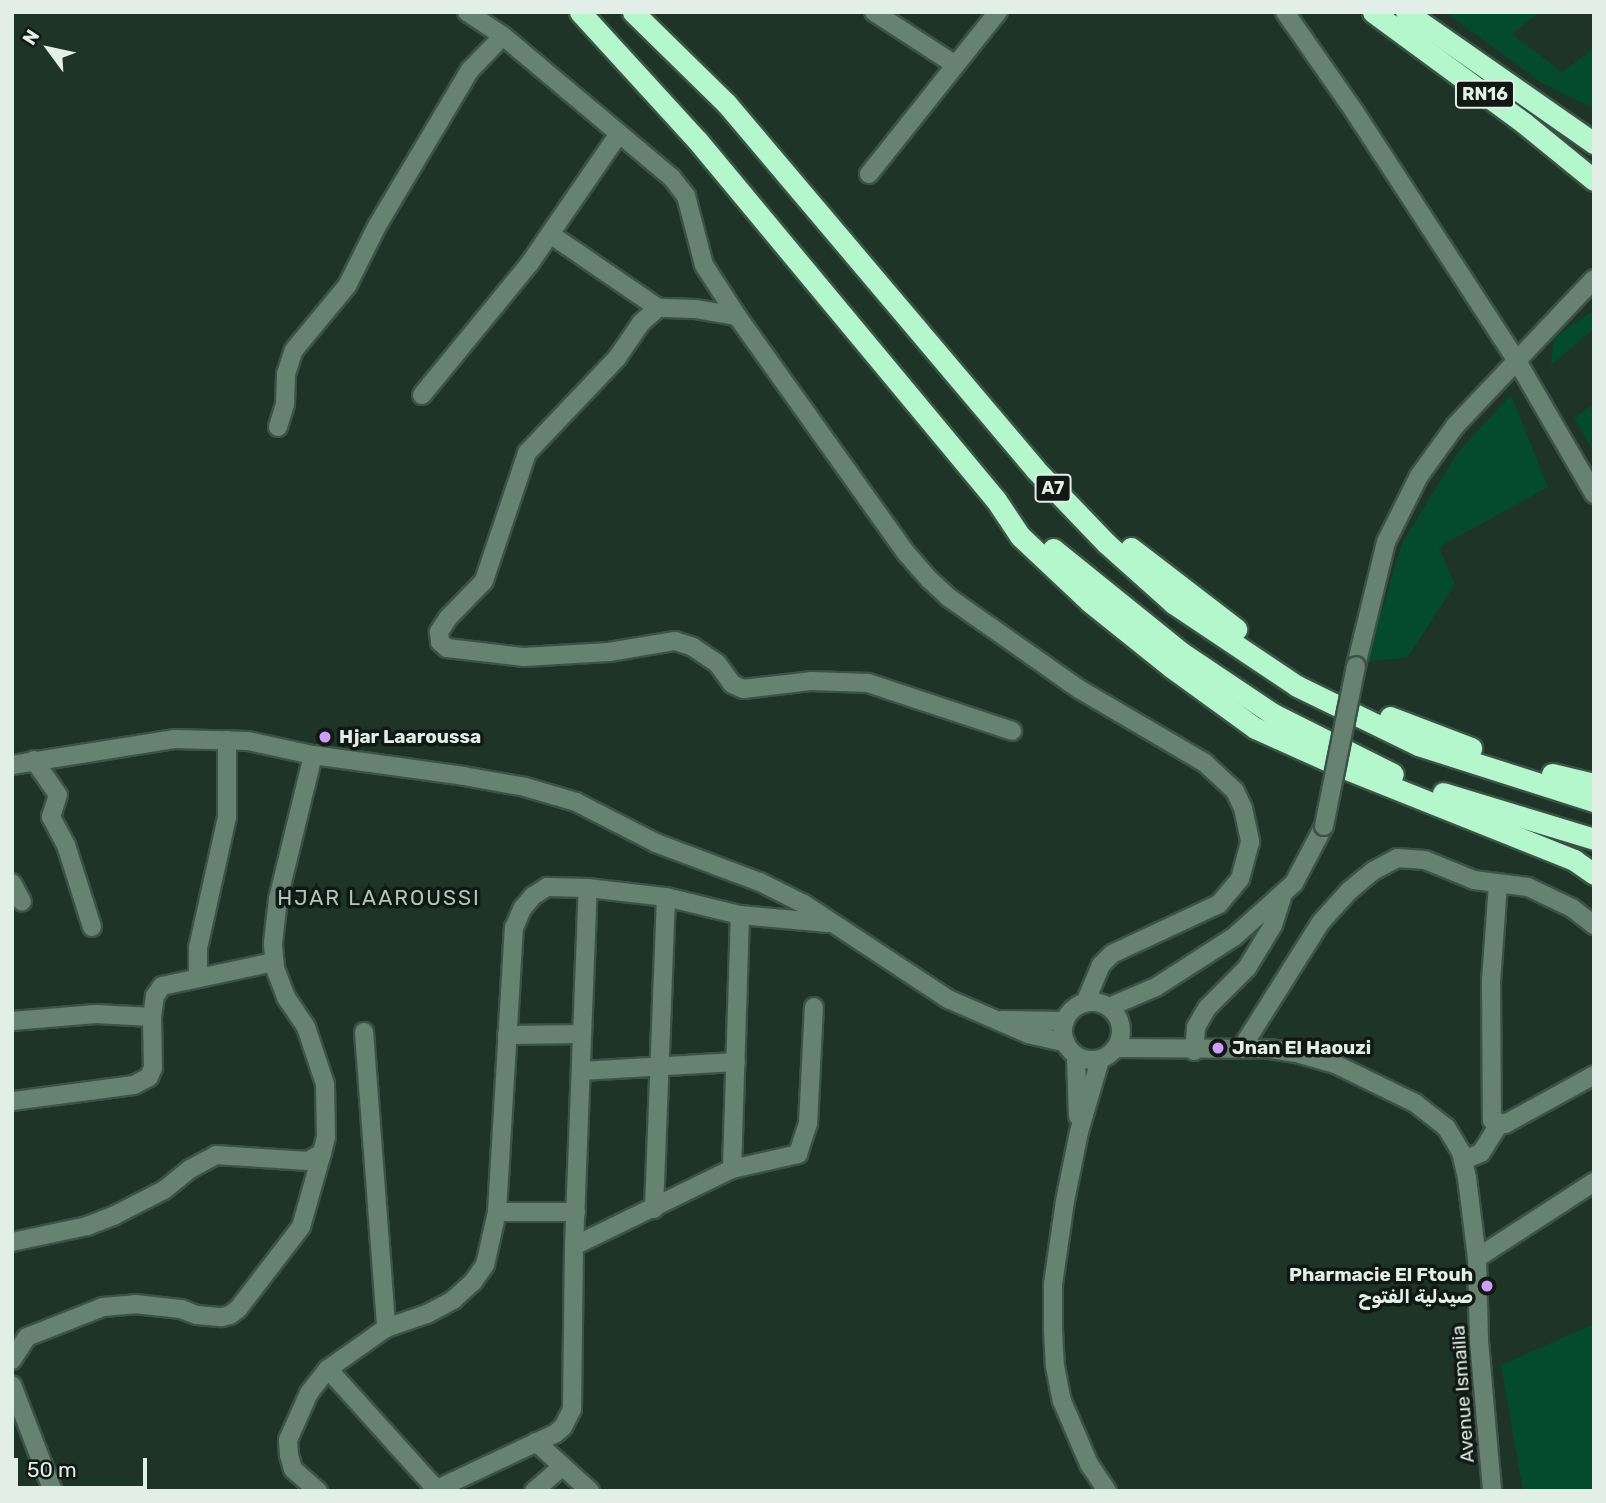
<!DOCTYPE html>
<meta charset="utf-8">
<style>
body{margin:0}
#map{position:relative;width:1606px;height:1503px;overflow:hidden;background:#1e3427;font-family:Rubik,Vazirmatn,sans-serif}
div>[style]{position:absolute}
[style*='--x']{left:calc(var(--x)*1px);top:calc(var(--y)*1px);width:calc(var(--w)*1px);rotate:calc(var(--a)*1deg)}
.green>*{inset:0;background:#044b2c}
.roads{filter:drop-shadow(2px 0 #3d5246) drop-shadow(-2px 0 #3d5246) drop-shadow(0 2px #3d5246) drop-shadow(0 -2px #3d5246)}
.minor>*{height:18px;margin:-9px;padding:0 9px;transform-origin:9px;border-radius:9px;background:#678271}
.minor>.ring{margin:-9px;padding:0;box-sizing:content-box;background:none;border:18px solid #678271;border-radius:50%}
.highway>*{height:21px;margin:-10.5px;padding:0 10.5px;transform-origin:10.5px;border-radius:10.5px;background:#b4f7cd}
.bridges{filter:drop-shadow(2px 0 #3d5246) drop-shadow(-2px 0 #3d5246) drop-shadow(0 2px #3d5246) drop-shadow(0 -2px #3d5246)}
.minor-bridge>*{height:18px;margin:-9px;padding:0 9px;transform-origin:9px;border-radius:9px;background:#678271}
.dots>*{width:19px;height:19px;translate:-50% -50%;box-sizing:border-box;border:4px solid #101913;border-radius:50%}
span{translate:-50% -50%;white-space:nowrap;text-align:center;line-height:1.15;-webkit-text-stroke:7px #101913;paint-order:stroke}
.shield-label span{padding:2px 5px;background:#101913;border:2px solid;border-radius:5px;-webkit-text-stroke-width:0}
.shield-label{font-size:18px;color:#e2efe7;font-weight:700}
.poi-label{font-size:19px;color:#e2efe7;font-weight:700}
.left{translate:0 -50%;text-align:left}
.right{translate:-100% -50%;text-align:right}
.street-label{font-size:19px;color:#e2efe7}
.neighbourhood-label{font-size:21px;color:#aec8b7;letter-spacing:2px}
.frame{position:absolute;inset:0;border:14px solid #e2efe7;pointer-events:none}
.north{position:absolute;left:14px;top:14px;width:70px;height:70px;-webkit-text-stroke:5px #101913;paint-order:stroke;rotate:303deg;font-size:19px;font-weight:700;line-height:28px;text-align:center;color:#e2efe7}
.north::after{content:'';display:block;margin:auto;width:24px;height:32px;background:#e2efe7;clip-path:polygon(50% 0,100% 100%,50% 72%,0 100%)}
.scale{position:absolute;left:14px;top:1458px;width:133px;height:32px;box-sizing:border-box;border:4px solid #e2efe7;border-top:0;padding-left:9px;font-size:21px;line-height:24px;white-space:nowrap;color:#e2efe7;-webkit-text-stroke:5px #101913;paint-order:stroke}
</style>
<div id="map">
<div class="green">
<div style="clip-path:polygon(1445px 12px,1540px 12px,1512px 34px,1562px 72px,1594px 48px,1594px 109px,1542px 83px)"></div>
<div style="clip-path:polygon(1594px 310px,1594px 329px,1551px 365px,1554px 338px)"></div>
<div style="clip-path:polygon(1511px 395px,1548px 487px,1439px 547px,1455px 585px,1407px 658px,1367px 661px,1402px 543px,1458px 452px)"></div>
<div style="clip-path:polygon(1594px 404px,1594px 452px,1574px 418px)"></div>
<div style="clip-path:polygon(1594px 1324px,1594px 1491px,1523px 1491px,1501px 1365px)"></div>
</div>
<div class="roads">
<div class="minor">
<div style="--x:467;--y:12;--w:43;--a:33.7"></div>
<div style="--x:503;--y:36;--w:221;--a:40"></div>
<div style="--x:672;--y:178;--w:23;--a:52"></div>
<div style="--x:686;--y:196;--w:71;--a:75.4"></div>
<div style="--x:704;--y:265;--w:61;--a:57.1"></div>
<div style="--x:737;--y:316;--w:292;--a:54.5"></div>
<div style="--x:907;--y:554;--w:35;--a:49"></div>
<div style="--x:930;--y:580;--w:25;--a:43"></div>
<div style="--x:948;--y:597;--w:160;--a:35.1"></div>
<div style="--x:1079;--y:689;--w:146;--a:30.4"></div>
<div style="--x:1205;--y:763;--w:41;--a:43"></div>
<div style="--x:1235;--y:791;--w:19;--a:65"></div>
<div style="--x:1243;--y:808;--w:35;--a:78"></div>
<div style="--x:1250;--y:842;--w:38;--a:105"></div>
<div style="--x:1240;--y:879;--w:33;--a:130"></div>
<div style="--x:1219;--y:904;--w:118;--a:155"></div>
<div style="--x:1112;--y:954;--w:16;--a:135"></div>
<div style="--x:1101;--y:965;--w:41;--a:112.8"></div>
<div style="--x:874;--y:12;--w:95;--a:33"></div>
<div style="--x:1285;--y:12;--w:121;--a:55.1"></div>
<div style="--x:1354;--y:111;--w:298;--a:56.9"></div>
<div style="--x:1517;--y:361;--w:154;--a:59.9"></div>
<div style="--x:869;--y:174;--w:207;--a:-51.5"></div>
<div style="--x:550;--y:234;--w:131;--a:34.4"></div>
<div style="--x:737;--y:316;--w:43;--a:-170.5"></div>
<div style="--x:695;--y:309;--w:37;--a:-178"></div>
<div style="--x:658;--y:308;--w:23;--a:139"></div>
<div style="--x:641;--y:323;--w:42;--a:124.4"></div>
<div style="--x:617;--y:358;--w:131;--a:133.5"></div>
<div style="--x:527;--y:453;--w:135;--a:108.6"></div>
<div style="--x:484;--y:581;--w:52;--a:134.2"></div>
<div style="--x:448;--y:618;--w:17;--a:123"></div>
<div style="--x:439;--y:632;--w:10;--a:84"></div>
<div style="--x:440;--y:642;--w:9;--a:41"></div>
<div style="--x:447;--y:648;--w:78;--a:6.7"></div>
<div style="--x:524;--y:657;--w:85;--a:-3.4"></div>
<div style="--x:609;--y:652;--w:67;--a:-9.5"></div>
<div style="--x:675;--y:641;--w:19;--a:18"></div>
<div style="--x:693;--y:647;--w:29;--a:34"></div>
<div style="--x:717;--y:663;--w:26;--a:54"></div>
<div style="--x:732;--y:684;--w:12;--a:24"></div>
<div style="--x:743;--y:689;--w:68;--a:-6.7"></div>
<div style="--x:811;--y:681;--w:57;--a:2"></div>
<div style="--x:868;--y:683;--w:152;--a:18.4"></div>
<div style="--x:422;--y:395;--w:171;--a:-50.7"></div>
<div style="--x:530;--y:263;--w:155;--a:-55.5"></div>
<div style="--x:278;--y:427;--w:24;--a:-73"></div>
<div style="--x:285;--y:404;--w:30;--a:-88"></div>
<div style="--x:286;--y:374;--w:25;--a:-72"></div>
<div style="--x:294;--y:350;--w:83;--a:-50.4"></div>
<div style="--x:347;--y:286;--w:67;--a:-63.4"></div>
<div style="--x:377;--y:226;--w:182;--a:-59.2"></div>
<div style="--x:470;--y:70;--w:47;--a:-45.9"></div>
<div style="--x:1356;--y:666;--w:128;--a:-76.4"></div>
<div style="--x:1386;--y:542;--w:74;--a:-63.4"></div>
<div style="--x:1419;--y:476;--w:62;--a:-54.2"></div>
<div style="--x:1455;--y:426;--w:202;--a:-46.6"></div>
<div style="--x:34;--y:760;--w:42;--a:55.6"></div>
<div style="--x:58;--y:795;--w:23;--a:108"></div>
<div style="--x:51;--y:817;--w:32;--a:62"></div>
<div style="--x:66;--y:845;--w:86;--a:72.4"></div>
<div style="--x:12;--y:765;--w:164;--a:-9.1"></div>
<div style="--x:174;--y:739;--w:74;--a:1.5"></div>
<div style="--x:248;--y:741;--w:66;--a:12.2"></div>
<div style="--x:313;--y:755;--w:152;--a:7.9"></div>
<div style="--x:464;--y:776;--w:62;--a:10.2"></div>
<div style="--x:525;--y:787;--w:53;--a:16.4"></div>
<div style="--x:576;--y:802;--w:90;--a:27.1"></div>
<div style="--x:656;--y:843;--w:111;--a:20.6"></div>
<div style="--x:760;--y:882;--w:49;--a:26.6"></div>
<div style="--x:804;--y:904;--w:173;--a:33.4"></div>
<div style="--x:948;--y:999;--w:87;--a:23.6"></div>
<div style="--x:1028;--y:1034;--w:39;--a:13"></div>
<div style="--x:12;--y:883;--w:21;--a:62"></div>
<div style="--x:1498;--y:884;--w:98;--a:94.1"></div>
<div style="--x:1491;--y:982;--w:138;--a:89.6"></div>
<div style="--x:1492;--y:1120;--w:14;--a:17"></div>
<div style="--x:1505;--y:1124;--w:102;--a:-28.8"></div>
<div style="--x:198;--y:978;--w:30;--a:-90"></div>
<div style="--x:198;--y:948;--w:134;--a:-77.5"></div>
<div style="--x:227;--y:817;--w:77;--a:-90"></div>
<div class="ring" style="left:1063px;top:1002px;width:40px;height:40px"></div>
<div style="--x:1109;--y:1007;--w:51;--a:-23.1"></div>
<div style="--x:1156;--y:987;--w:94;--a:-32.8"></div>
<div style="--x:1235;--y:936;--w:79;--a:-41.9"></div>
<div style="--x:1294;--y:883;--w:64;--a:-62.2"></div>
<div style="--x:152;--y:1017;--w:21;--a:-82"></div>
<div style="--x:155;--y:996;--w:12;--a:-55"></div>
<div style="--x:162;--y:986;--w:115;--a:-12.1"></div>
<div style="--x:1002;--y:1020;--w:63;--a:0.9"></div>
<div style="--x:12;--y:1021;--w:84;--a:-4.8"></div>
<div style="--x:96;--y:1014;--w:56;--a:3.1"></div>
<div style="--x:152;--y:1017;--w:51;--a:88.9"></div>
<div style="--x:153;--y:1068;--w:10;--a:114"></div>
<div style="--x:149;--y:1077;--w:17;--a:152"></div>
<div style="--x:134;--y:1085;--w:123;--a:172.5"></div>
<div style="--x:364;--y:1032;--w:297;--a:85.7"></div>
<div style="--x:507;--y:1035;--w:75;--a:-0.8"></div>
<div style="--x:1116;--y:1048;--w:154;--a:0.4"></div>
<div style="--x:1270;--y:1049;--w:30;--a:9"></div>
<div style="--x:1300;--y:1054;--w:36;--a:16"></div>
<div style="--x:1335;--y:1064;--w:89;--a:26"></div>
<div style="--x:1415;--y:1103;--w:39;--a:38"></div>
<div style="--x:1446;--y:1127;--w:29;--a:59"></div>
<div style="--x:1461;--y:1152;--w:27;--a:77"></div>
<div style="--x:1467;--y:1178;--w:81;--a:82.9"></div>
<div style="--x:1477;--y:1258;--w:83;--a:88.6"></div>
<div style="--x:1479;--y:1341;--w:151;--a:85"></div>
<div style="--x:1241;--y:1049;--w:150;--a:-57.8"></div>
<div style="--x:1321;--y:922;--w:42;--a:-47.9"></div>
<div style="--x:1349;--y:891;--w:31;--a:-40"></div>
<div style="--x:1373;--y:871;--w:27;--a:-28"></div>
<div style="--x:1397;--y:858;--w:28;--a:4"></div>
<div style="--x:1425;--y:860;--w:53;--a:22.2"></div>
<div style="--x:1474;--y:880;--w:54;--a:7.4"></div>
<div style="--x:1528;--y:887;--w:49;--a:25.5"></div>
<div style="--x:1572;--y:908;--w:28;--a:38"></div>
<div style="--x:1194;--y:1051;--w:24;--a:-85"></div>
<div style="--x:1196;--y:1027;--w:22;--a:-60"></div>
<div style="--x:1207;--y:1008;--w:57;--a:-45"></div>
<div style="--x:1247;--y:968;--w:50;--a:-58.8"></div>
<div style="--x:1273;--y:925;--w:29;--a:-72"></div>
<div style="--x:1076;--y:1056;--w:60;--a:88.1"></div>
<div style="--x:1100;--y:1060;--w:75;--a:106.3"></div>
<div style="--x:1079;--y:1132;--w:70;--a:101.5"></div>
<div style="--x:1065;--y:1201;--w:84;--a:98.2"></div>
<div style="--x:1053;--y:1284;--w:46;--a:90"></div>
<div style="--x:1053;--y:1330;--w:36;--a:87"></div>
<div style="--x:1055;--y:1366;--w:36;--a:79"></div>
<div style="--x:1062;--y:1401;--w:69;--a:66.8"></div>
<div style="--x:1089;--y:1464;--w:32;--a:56"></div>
<div style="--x:581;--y:1071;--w:155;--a:-3.3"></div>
<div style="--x:1463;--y:1160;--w:19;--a:-21"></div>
<div style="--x:1481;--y:1153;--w:34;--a:-58"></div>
<div style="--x:732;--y:1169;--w:254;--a:-88.2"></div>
<div style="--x:654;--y:1209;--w:312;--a:-87.8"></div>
<div style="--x:497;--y:1212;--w:79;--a:0"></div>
<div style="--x:12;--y:1242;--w:77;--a:-12"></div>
<div style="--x:87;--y:1226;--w:30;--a:-21"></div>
<div style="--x:115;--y:1215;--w:55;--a:-27"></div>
<div style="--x:164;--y:1190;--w:33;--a:-39"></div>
<div style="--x:190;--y:1169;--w:30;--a:-28"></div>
<div style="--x:216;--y:1155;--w:92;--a:3.7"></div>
<div style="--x:308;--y:1161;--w:16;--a:-30"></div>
<div style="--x:322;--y:1153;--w:16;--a:-76"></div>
<div style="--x:326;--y:1137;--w:53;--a:-91.1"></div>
<div style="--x:325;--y:1084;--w:60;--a:-108.4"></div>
<div style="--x:306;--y:1027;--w:36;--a:-124"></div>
<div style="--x:286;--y:997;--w:31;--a:-111"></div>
<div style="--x:275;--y:968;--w:25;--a:-95"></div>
<div style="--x:273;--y:943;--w:44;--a:-83.5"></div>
<div style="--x:278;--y:899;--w:148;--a:-76.3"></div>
<div style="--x:574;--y:1246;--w:176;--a:-26"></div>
<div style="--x:732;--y:1169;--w:68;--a:-12.8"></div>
<div style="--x:798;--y:1154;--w:32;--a:-72"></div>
<div style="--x:808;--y:1124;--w:117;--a:-87.1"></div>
<div style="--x:1477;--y:1258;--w:140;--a:-33"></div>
<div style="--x:12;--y:1360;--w:27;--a:-57"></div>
<div style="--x:27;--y:1337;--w:82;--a:-21.5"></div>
<div style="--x:103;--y:1307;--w:32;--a:-5"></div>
<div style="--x:135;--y:1304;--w:46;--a:6.2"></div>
<div style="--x:181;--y:1309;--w:17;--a:21"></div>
<div style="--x:197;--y:1315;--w:25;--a:5"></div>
<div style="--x:222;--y:1317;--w:8;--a:-14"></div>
<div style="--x:230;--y:1315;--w:10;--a:-37"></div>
<div style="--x:238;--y:1309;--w:103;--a:-52.5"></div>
<div style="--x:301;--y:1227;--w:77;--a:-74.2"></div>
<div style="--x:328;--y:1369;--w:161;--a:48"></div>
<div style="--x:12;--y:1385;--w:114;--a:68.9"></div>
<div style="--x:536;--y:1442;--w:73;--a:42.2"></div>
<div style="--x:318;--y:1491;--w:33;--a:-139"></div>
<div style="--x:293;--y:1469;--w:15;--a:-106"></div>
<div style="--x:289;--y:1455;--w:15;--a:-94"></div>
<div style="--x:288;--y:1440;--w:51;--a:-65.9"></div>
<div style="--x:309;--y:1393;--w:31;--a:-52"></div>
<div style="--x:328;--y:1369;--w:71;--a:-35.3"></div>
<div style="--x:386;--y:1328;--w:43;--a:-18.9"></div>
<div style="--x:427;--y:1314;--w:30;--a:-28"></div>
<div style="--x:453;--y:1300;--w:27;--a:-42"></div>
<div style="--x:473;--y:1282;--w:21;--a:-55"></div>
<div style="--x:485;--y:1265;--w:54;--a:-77.2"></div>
<div style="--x:497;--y:1212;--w:285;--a:-86.6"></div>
<div style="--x:514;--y:928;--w:21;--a:-67"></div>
<div style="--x:522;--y:909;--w:17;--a:-50"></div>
<div style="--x:533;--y:896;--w:17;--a:-33"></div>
<div style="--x:547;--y:887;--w:41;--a:1.4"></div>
<div style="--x:588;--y:888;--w:79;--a:6.6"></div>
<div style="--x:666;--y:897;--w:76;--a:13.7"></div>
<div style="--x:740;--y:915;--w:88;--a:5.2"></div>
<div style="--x:433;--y:1491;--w:136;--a:-25.2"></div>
<div style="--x:556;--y:1433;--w:9;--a:-41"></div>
<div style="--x:563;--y:1427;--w:20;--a:-63"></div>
<div style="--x:572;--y:1409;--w:163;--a:-89.3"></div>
<div style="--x:574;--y:1246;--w:358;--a:-87.8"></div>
<div style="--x:534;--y:1491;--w:38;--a:-41"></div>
</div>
<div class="highway">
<div style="--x:580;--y:12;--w:173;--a:47.6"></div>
<div style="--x:697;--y:140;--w:468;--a:50.3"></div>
<div style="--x:996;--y:500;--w:43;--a:56.3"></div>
<div style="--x:1020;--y:536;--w:96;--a:43.3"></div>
<div style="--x:1090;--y:602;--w:104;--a:38.7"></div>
<div style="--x:1171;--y:667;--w:104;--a:36"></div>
<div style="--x:1255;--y:728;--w:98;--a:24.2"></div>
<div style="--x:1344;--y:768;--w:248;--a:21.8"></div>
<div style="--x:1574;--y:860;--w:24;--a:35"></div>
<div style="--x:633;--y:12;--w:130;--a:44.4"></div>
<div style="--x:726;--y:103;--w:479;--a:49.8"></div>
<div style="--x:1035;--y:469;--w:103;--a:46.2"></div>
<div style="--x:1106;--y:543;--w:90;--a:41.8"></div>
<div style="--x:1173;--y:603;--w:149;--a:33.8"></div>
<div style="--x:1297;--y:686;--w:135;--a:26"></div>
<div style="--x:1418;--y:745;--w:185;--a:17.7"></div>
<div style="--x:1373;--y:12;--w:187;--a:36.3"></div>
<div style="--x:1524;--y:123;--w:90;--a:39.2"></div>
<div style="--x:1406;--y:12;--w:229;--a:34.9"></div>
<div style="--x:1131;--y:548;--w:133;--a:37.6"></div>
<div style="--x:1053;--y:549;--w:166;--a:38.9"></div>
<div style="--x:1182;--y:653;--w:110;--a:33.8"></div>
<div style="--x:1273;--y:714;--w:134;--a:26.6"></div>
<div style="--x:1390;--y:717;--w:87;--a:20.9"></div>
<div style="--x:1552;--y:774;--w:43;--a:13.4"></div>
<div style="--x:1443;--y:793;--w:158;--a:16.9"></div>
</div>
</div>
<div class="bridges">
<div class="minor-bridge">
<div style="--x:1324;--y:826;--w:163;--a:-78.7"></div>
</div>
</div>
<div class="dots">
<div style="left:325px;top:737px;background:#d09dff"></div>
<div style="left:1218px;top:1048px;background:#d09dff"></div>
<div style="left:1487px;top:1286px;background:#d09dff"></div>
</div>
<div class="shield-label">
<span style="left:1485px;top:94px">RN16</span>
<span style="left:1053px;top:488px">A7</span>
</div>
<div class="poi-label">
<span class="left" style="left:339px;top:737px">Hjar Laaroussa</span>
<span class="left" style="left:1232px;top:1048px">Jnan El Haouzi</span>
<span class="right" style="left:1473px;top:1286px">Pharmacie El Ftouh<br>صيدلية الفتوح</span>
</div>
<div class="street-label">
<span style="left:1463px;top:1394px;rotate:-94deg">Avenue Ismailia</span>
</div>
<div class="neighbourhood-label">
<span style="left:379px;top:898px">HJAR LAAROUSSI</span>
</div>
<div class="frame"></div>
<div class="north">N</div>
<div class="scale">50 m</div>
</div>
